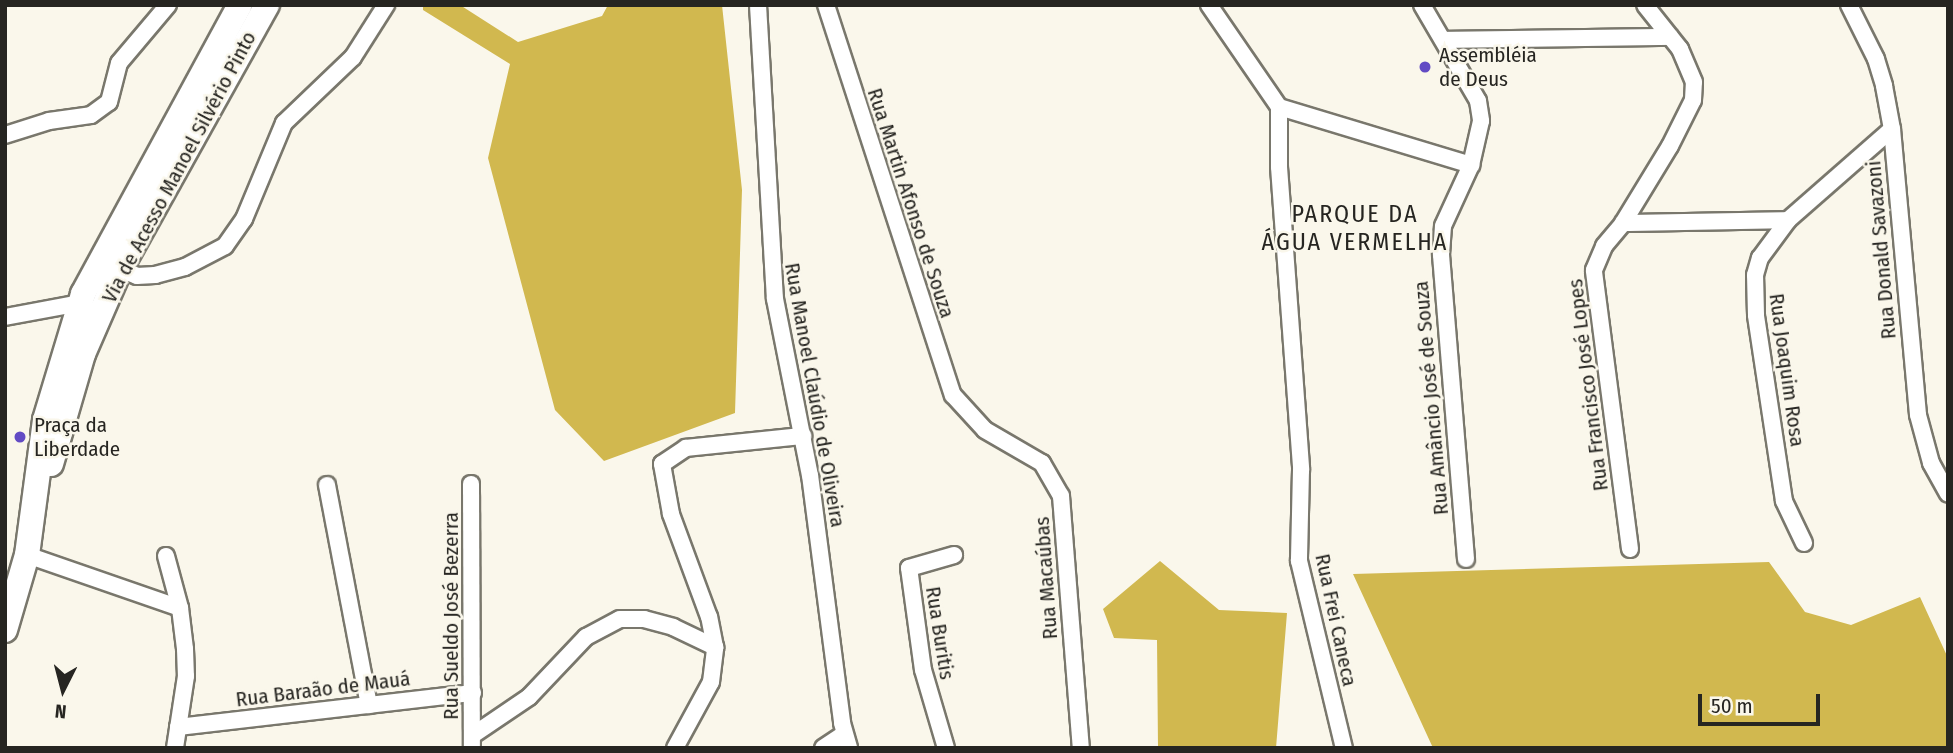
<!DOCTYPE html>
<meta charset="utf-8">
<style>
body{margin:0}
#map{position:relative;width:1953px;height:753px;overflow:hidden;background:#faf7eb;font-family:"Fira Sans Condensed",sans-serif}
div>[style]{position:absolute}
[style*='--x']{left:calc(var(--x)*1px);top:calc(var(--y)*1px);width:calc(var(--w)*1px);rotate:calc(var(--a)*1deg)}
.forest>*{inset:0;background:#d1b84f}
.roads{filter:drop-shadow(2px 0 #79776c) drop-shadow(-2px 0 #79776c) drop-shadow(0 2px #79776c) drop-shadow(0 -2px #79776c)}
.street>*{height:16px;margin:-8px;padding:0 8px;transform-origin:8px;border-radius:8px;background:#fff}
.primary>*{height:24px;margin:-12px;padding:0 12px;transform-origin:12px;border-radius:12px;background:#fff}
.dots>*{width:19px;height:19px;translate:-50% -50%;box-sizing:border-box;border:4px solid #faf7eb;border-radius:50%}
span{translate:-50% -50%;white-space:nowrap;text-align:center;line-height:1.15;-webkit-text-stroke:5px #faf7eb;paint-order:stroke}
.poi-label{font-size:21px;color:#262521}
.left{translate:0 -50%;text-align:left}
.street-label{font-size:21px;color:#262521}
.quarter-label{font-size:24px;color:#262521;letter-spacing:2px}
.frame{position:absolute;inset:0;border:7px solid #262521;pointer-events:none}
.north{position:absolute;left:28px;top:655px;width:70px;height:70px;-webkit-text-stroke:5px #faf7eb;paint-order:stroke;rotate:186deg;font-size:19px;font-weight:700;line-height:28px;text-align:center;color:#262521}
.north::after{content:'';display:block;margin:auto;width:24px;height:32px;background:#262521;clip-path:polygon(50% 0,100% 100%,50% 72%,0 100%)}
.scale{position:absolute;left:1698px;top:694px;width:122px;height:32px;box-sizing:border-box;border:4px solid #262521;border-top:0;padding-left:9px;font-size:21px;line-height:24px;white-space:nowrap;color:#262521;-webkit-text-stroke:5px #faf7eb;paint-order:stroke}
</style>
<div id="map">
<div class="forest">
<div style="clip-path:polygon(423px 5px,460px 5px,518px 42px,602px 16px,608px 5px,722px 5px,742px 190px,735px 413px,604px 461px,555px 410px,488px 158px,510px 64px,423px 10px)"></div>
<div style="clip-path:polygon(1160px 561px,1219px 610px,1287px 613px,1276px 748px,1158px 748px,1157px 640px,1114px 638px,1103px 609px)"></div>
<div style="clip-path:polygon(1769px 562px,1805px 612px,1851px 625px,1920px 597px,1948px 658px,1948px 748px,1433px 748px,1353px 574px)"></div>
</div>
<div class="roads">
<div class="street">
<div style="--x:758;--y:5;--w:294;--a:86.7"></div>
<div style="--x:775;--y:299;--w:179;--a:78.8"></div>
<div style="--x:810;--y:475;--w:250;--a:82.6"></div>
<div style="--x:842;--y:723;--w:26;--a:74"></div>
<div style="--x:826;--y:5;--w:410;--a:72"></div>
<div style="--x:953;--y:395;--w:47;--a:47.6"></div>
<div style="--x:985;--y:430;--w:66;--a:30.1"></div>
<div style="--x:1042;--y:463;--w:38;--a:60"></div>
<div style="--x:1061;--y:496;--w:253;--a:85.5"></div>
<div style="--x:1209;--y:5;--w:124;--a:55.5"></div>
<div style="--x:1279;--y:107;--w:60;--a:90"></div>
<div style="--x:1279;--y:167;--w:304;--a:85.8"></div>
<div style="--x:1301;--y:470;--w:91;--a:91.3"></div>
<div style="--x:1299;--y:561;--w:192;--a:76.5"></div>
<div style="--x:1422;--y:5;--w:111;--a:59.7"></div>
<div style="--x:1478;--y:101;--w:20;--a:81"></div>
<div style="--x:1481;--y:121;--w:45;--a:102.8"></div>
<div style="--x:1471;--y:165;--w:67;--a:114.7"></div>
<div style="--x:1443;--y:226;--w:29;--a:94"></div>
<div style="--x:1441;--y:255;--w:305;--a:85.3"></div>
<div style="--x:1849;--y:5;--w:60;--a:63.4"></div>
<div style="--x:1876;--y:59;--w:28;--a:73"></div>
<div style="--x:1884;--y:86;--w:44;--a:79.5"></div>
<div style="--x:1892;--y:129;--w:287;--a:84.8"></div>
<div style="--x:1918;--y:415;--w:50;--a:74.8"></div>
<div style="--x:1931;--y:463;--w:35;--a:61"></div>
<div style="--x:1445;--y:40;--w:225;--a:-0.8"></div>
<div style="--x:1279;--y:107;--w:201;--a:16.8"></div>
<div style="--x:5;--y:135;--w:46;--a:-17.7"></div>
<div style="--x:49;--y:121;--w:42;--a:-8.1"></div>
<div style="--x:91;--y:115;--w:22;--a:-36"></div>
<div style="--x:109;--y:102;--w:40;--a:-75.6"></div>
<div style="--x:119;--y:63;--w:76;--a:-49.8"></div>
<div style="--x:1623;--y:223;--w:165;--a:-1"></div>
<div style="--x:120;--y:269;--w:18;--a:22"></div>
<div style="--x:137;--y:276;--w:18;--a:-3"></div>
<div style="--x:155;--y:275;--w:31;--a:-15"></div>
<div style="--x:185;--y:267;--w:45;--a:-27.7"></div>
<div style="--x:225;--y:246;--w:33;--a:-55"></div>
<div style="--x:244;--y:219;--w:104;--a:-67.4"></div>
<div style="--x:284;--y:123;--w:95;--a:-43.7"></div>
<div style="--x:353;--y:57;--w:62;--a:-57.6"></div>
<div style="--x:5;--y:317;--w:76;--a:-10.6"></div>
<div style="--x:471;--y:484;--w:264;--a:89.8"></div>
<div style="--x:327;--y:485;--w:224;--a:79.2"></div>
<div style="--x:1804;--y:543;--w:47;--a:-115.5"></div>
<div style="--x:1784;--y:501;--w:188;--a:-98.6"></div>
<div style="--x:1756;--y:315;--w:40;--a:-91.4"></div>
<div style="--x:1755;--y:275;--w:18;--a:-74"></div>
<div style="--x:1760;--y:258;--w:47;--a:-53.6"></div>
<div style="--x:1788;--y:220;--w:138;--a:-41.2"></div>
<div style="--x:1630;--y:549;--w:281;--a:-97.4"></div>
<div style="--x:1594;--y:270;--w:26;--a:-67"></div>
<div style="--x:1604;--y:246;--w:30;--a:-50"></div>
<div style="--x:1623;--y:223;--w:90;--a:-58.6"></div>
<div style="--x:1670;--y:146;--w:51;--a:-63.4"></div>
<div style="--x:1693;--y:100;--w:18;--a:-87"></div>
<div style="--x:1694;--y:82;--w:36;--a:-113"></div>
<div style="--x:1680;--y:49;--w:56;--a:-128.5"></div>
<div style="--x:27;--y:555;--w:162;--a:19.1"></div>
<div style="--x:166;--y:556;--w:54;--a:74.9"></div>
<div style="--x:180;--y:608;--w:41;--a:83"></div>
<div style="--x:185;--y:649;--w:27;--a:88"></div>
<div style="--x:186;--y:676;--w:73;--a:98.7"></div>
<div style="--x:178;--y:727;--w:297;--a:-6.6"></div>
<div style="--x:473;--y:735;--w:68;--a:-34.2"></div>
<div style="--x:529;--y:697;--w:83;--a:-46.5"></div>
<div style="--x:586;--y:637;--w:38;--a:-28"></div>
<div style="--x:620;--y:619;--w:24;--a:0"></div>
<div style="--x:644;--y:619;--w:30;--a:15"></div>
<div style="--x:673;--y:627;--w:47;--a:25.5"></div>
<div style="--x:675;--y:748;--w:75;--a:-61.4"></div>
<div style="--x:711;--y:682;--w:35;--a:-83"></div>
<div style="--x:715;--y:647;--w:31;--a:-101"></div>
<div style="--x:709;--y:617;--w:110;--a:-110.3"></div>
<div style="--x:671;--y:514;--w:51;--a:-100.2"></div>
<div style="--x:662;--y:464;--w:29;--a:-34"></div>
<div style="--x:686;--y:448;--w:118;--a:-5.9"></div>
<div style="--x:823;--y:748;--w:25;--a:-34"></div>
<div style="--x:946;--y:748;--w:81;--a:-106.4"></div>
<div style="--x:923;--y:670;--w:103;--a:-97.8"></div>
<div style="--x:909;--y:568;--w:47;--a:-16.1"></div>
</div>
<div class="primary">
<div style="--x:51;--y:464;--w:115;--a:-73.8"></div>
<div style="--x:83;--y:354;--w:93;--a:-66.5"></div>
<div style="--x:120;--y:269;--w:302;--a:-60.9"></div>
<div style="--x:5;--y:630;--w:78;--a:-73.7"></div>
<div style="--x:27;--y:555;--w:136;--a:-82.4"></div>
<div style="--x:45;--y:420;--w:132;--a:-73.2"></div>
<div style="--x:83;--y:294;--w:329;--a:-61.5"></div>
</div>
</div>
<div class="dots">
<div style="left:1425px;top:67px;background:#624bc4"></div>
<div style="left:20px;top:437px;background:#624bc4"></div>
</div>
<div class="poi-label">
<span class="left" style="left:1439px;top:67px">Assembléia<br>de Deus</span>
<span class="left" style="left:34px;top:437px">Praça da<br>Liberdade</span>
</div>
<div class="street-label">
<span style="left:179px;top:167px;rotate:-62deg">Via de Acesso Manoel Silvério Pinto</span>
<span style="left:911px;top:203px;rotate:72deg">Rua Martin Afonso de Souza</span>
<span style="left:1881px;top:250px;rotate:-95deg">Rua Donald Savazoni</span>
<span style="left:1787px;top:370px;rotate:82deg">Rua Joaquim Rosa</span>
<span style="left:1588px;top:385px;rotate:-97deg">Rua Francisco José Lopes</span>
<span style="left:815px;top:395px;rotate:80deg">Rua Manoel Claúdio de Oliveira</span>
<span style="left:1431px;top:398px;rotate:-95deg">Rua Amâncio José de Souza</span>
<span style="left:1046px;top:578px;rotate:-94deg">Rua Macaúbas</span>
<span style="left:451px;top:616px;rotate:-90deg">Rua Sueldo José Bezerra</span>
<span style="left:1336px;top:620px;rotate:78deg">Rua Frei Caneca</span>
<span style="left:940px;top:633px;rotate:81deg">Rua Buritis</span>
<span style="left:323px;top:689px;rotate:-7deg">Rua Baraão de Mauá</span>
</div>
<div class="quarter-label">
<span style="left:1355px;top:229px">PARQUE DA<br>ÁGUA VERMELHA</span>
</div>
<div class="frame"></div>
<div class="north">N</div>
<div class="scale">50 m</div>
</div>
